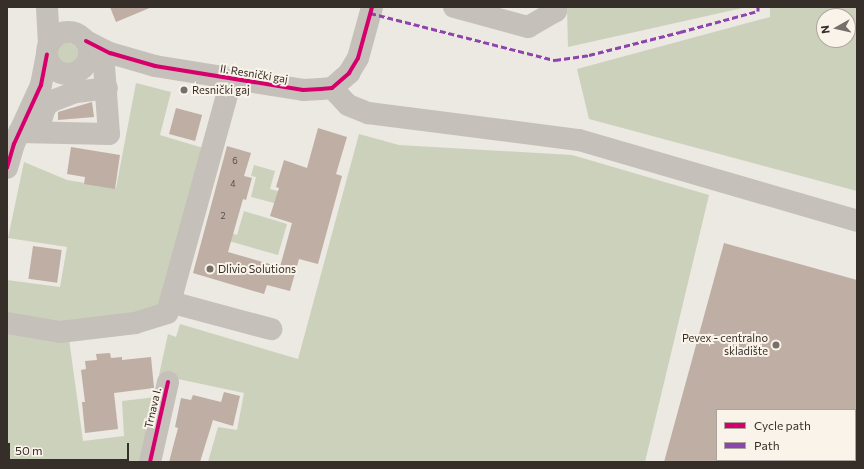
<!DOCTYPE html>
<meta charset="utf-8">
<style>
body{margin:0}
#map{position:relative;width:864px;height:469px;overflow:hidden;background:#ece8e2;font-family:Commissioner,sans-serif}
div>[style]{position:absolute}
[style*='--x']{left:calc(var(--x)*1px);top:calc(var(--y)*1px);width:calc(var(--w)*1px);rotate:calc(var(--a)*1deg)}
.green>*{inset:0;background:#ccd1bc}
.round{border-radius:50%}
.building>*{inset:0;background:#bfaea4;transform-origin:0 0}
.minor>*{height:22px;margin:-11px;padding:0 11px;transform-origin:11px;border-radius:11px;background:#c5c0ba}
.minor>.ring{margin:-11px;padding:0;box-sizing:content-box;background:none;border:22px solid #c5c0ba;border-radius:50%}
.quiet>*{height:3px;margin-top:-1.5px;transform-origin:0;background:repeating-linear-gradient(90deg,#8e44ad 0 6px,transparent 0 9px)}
.cycleway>*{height:4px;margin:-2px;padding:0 2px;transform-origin:2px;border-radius:2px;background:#d6006c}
.dots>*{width:11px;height:11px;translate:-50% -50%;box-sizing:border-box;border:2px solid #f9f3e9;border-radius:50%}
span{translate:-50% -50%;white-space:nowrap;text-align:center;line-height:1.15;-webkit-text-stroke:4px #f9f3e9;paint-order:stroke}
.number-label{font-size:9px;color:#584e48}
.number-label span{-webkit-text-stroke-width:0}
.street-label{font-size:11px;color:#362e29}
.poi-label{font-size:11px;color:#362e29}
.left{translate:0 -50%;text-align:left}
.right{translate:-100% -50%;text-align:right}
.frame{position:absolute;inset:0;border:8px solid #362e29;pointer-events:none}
.legend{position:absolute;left:716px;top:409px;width:140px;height:52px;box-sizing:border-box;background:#f9f3e9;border:1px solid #aba49c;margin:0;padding:5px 7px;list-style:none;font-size:12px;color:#362e29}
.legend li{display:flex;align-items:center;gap:8px;height:20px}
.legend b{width:20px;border:1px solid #aba49c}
.north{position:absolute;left:816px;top:8px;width:40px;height:40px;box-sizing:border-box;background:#f9f3e9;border:1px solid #aba49c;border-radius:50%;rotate:262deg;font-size:11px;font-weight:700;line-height:16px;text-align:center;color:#362e29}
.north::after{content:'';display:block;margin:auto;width:14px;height:18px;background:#766f6a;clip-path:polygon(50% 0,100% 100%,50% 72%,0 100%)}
.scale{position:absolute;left:8px;top:443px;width:121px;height:18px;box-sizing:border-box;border:2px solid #362e29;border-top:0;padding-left:5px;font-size:12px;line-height:14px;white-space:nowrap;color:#362e29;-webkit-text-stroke:3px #f9f3e9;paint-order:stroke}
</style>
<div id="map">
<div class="green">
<div style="clip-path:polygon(567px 7px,747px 7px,568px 47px)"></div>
<div style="clip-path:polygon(evenodd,770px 7px,857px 7px,857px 191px,589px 119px,577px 69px,770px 17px,770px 7px,824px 16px,848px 16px,848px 40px,824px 40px,824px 16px)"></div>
<div class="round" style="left:56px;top:43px;width:22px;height:22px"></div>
<div style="clip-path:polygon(136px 83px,171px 92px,160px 135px,203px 148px,158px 308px,99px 321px,59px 323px,7px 315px,7px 280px,60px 287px,67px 247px,8px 238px,24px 162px,67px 180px,116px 188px)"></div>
<div style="clip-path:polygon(359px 134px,399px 145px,572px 155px,709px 195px,645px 462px,208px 462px,218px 427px,237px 430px,244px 393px,159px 375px,168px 334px,176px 337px,180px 324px,298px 359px)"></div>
<div style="clip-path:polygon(254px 165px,275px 171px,270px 189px,293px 195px,289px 207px,251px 197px,256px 177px,251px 176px)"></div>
<div style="clip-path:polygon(244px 211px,287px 224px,278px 255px,204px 234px,206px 226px,237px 235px)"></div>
<div style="clip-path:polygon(7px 331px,69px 339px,83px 441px,124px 436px,122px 401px,156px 397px,142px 462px,7px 462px)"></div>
</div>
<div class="building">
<div style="clip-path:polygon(110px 7px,152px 7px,116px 22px)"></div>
<div style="clip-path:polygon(92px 102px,94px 117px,58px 120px,58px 112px)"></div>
<div style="left:176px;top:108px;width:27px;height:27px;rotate:15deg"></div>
<div style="clip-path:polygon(318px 128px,347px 137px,336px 174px,342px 176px,318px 264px,299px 259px,290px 291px,267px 285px,264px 294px,193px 273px,227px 146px,251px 153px,244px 176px,252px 178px,246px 200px,243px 199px,228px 252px,280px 267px,292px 223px,270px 216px,279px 188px,276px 187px,284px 160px,307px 168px)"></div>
<div style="clip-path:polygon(71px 147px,120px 155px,115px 189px,84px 184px,85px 177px,67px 174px)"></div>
<div style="clip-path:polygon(724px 243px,857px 280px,857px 410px,717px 410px,717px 462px,664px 462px)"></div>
<div style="left:33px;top:246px;width:29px;height:33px;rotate:8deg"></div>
<div style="clip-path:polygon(110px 353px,111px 358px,122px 357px,122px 360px,151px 357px,154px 388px,114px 393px,118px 429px,85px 433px,82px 402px,85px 402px,81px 370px,86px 369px,85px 361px,97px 360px,96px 354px)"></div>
<div style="clip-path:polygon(224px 392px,240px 396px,233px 426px,213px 420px,200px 462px,169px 462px,178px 428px,175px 427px,181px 398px,191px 400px,193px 395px,221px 402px)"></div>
</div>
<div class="minor">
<div style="--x:47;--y:7;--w:37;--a:87"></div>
<div style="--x:454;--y:7;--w:77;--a:15.1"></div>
<div style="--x:528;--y:27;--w:32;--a:-30"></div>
<div style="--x:556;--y:11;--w:4;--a:-90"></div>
<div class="ring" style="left:47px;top:32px;width:20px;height:20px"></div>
<div style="--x:86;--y:41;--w:27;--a:27"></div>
<div style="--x:110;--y:53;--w:47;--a:16.1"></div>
<div style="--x:155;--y:66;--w:150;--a:9.2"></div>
<div style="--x:303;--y:90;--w:18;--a:-3"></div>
<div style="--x:321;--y:89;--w:11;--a:-5"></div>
<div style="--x:332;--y:88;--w:23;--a:-41"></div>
<div style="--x:349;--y:73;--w:17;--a:-59"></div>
<div style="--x:358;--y:58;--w:53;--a:-74.6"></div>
<div style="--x:332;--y:88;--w:23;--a:47"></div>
<div style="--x:348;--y:105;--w:22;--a:22"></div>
<div style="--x:368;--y:113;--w:213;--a:7.3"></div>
<div style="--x:579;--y:140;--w:290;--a:16.2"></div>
<div style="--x:39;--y:127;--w:21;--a:-73"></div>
<div style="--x:45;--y:107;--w:9;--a:-41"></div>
<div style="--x:52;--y:101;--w:26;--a:-21"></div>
<div style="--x:76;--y:92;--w:31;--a:-7"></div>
<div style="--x:19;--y:132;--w:90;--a:1.3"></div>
<div style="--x:109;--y:134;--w:68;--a:-94.2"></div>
<div style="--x:7;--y:168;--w:25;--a:-74"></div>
<div style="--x:14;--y:144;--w:65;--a:-65.4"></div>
<div style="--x:41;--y:85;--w:31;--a:-79"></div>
<div style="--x:170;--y:302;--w:105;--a:15"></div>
<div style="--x:7;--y:323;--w:54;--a:9.6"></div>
<div style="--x:60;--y:332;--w:76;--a:-6.8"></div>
<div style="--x:135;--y:323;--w:34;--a:-17"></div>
<div style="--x:167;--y:313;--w:242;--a:-74.6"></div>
<div style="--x:150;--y:462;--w:82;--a:-77.3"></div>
</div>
<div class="quiet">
<div style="--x:372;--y:11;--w:3;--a:135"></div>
<div style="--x:370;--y:13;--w:191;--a:14.3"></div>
<div style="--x:555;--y:60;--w:34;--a:-8"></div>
<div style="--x:589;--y:55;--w:94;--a:-14.2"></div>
<div style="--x:680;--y:32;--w:81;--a:-15.1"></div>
<div style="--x:758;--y:11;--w:4;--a:-90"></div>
</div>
<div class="cycleway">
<div style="--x:86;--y:41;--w:27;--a:27"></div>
<div style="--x:110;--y:53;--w:47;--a:16.1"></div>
<div style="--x:155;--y:66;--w:150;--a:9.2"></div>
<div style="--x:303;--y:90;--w:18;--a:-3"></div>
<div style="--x:321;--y:89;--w:11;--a:-5"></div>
<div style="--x:332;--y:88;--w:23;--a:-41"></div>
<div style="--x:349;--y:73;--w:17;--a:-59"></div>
<div style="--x:358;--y:58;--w:53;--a:-74.6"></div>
<div style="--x:7;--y:168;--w:25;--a:-74"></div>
<div style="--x:14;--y:144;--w:65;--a:-65.4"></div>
<div style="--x:41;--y:85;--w:31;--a:-79"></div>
<div style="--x:150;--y:462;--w:82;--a:-77.3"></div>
</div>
<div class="dots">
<div style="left:184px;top:90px;background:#766f6a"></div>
<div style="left:210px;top:269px;background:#766f6a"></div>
<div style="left:776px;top:345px;background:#766f6a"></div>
</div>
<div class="number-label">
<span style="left:235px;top:161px">6</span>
<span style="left:233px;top:184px">4</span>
<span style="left:223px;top:216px">2</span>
</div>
<div class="street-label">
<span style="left:254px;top:74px;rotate:9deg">II. Resnički gaj</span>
<span style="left:153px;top:408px;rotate:-77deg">Trnava I.</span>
</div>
<div class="poi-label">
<span class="left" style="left:192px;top:90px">Resnički gaj</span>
<span class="left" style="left:218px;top:269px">Dlivio Solutions</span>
<span class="right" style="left:768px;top:345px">Pevex - centralno<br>skladište</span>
</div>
<div class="frame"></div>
<ul class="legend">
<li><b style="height:5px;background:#d6006c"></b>Cycle path</li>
<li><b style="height:5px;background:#8e44ad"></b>Path</li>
</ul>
<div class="north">N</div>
<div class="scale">50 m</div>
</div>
